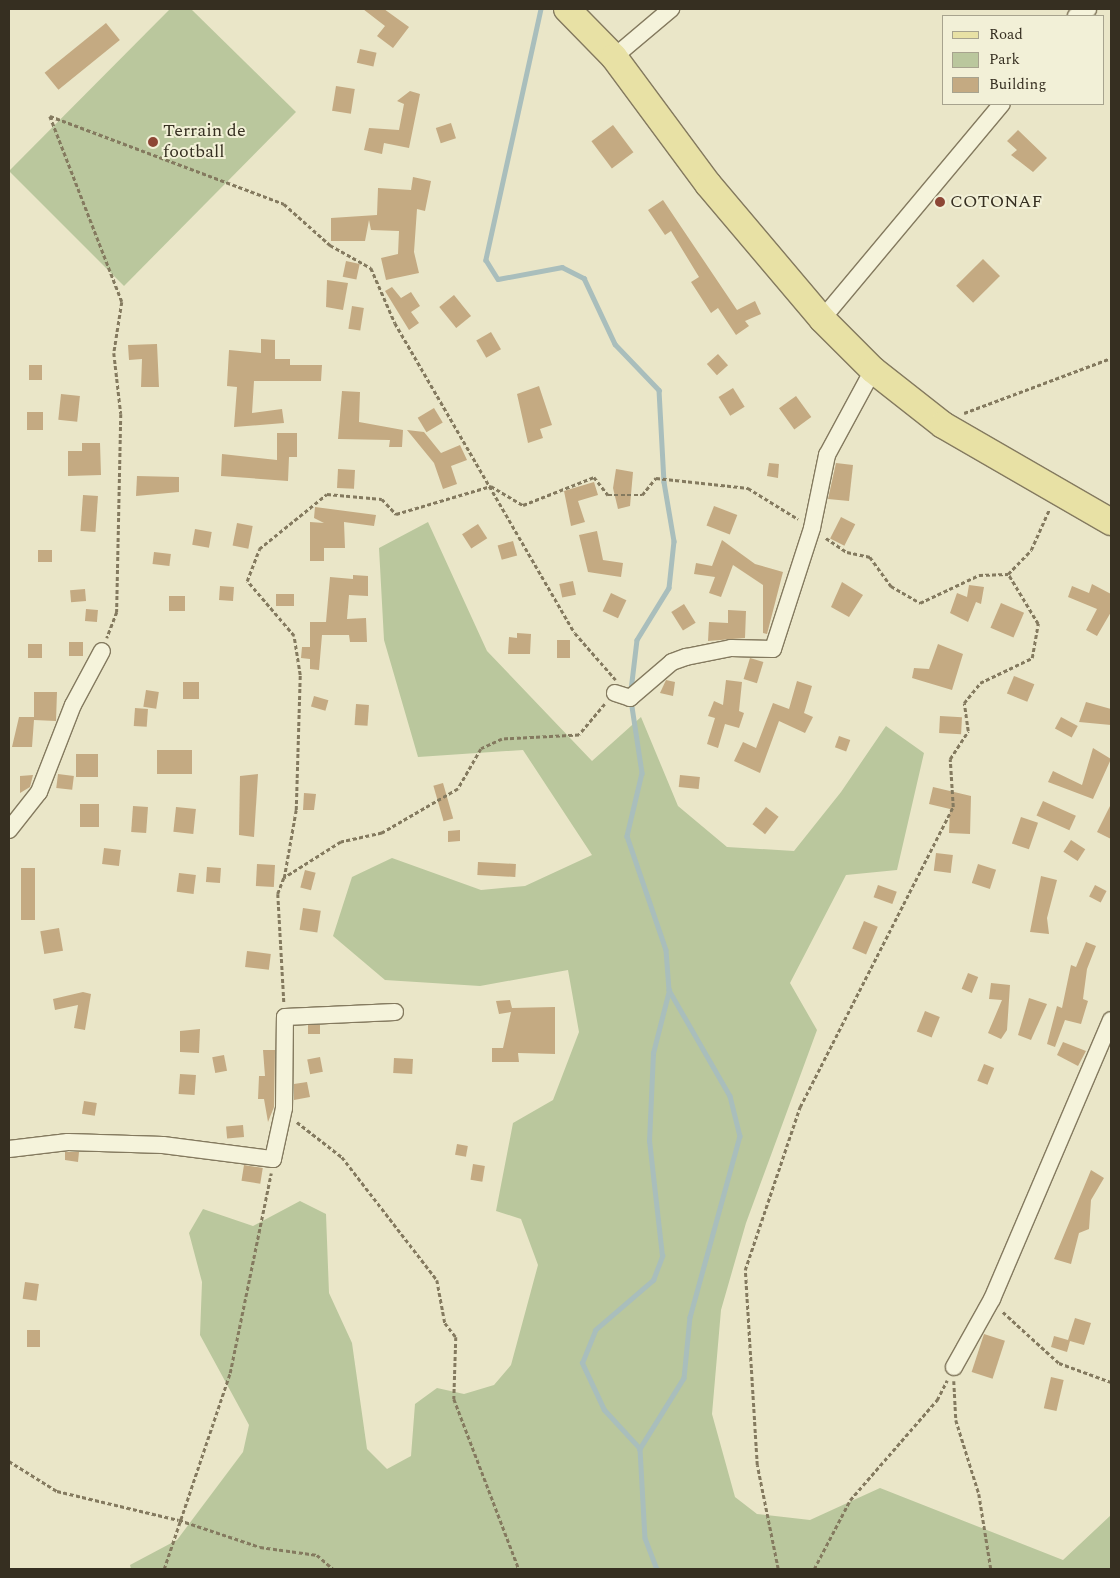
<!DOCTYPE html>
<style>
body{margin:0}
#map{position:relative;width:1120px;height:1578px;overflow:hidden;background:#eae6c8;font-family:Spectral,serif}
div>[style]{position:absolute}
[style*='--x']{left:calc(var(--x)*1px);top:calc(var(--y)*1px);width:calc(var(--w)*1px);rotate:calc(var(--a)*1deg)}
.green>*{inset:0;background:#bac79d}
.stream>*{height:4.5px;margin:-2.25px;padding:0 2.25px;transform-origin:2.25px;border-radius:2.25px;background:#a9bebc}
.building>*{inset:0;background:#c4aa82;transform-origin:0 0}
.path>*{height:2.5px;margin-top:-1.25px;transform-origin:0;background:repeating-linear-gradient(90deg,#847a5f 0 4px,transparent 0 6.5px)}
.roads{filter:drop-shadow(1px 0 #847a5f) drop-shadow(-1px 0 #847a5f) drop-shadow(0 1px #847a5f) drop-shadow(0 -1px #847a5f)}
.street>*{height:16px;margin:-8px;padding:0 8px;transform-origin:8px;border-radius:8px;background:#f5f3db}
.primary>*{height:26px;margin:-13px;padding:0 13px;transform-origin:13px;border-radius:13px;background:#e8e1a5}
.dots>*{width:14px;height:14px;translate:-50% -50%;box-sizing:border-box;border:2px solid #f2f0d7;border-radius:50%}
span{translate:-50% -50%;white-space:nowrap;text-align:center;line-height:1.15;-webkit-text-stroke:4px #f2f0d7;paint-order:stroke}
.poi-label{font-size:18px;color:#362f21}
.left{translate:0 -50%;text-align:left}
.frame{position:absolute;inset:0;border:10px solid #362f21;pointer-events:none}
.legend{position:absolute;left:942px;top:15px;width:162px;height:90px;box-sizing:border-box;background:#f2f0d7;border:1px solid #a7a38e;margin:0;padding:6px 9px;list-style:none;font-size:15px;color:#362f21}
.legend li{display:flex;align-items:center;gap:10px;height:25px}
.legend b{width:25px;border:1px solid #a7a38e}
</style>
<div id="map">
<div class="green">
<div style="clip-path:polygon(170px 9px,191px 9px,296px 112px,124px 286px,9px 171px)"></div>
<div style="clip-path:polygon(428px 522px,487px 651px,592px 761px,641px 717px,678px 806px,727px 847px,794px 851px,841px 792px,886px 726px,924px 753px,897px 870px,846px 875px,790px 983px,817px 1030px,746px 1223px,721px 1310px,712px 1414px,735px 1497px,757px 1514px,810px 1520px,880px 1488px,1063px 1560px,1111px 1515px,1111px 1569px,131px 1569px,130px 1565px,177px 1540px,243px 1452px,249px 1425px,200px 1335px,202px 1282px,189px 1233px,203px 1209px,253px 1226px,300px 1201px,326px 1214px,329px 1293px,352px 1343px,367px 1449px,387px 1469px,411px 1456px,415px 1404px,437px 1388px,464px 1394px,494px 1385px,511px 1365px,538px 1265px,521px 1219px,496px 1211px,513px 1123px,553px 1100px,579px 1032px,568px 970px,480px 986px,385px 980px,333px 936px,352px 877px,392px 858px,481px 890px,525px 886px,592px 855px,523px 750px,418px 757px,384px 640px,379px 548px)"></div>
</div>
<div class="stream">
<div style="--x:541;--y:9;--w:257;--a:102.4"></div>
<div style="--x:486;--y:260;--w:22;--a:58"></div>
<div style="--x:498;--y:279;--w:65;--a:-10.6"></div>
<div style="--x:562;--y:267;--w:25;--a:27"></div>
<div style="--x:584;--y:278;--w:73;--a:64.8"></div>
<div style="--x:615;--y:344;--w:64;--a:46.3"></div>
<div style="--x:659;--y:390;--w:92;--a:86.9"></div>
<div style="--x:664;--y:482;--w:60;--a:80.4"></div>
<div style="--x:674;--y:541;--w:47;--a:96.1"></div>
<div style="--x:669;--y:588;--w:61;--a:121.6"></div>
<div style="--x:637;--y:640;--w:50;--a:96.8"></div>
<div style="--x:631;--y:700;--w:74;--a:81.4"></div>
<div style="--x:642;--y:773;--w:65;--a:103.4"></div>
<div style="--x:627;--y:836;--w:120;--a:71.1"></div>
<div style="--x:666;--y:950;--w:40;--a:85.7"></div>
<div style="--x:669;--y:990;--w:122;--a:60.1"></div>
<div style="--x:730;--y:1096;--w:41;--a:76"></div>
<div style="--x:740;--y:1136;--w:188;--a:105.4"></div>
<div style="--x:690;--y:1317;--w:61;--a:95.6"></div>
<div style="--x:684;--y:1378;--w:84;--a:121.8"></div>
<div style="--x:640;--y:1449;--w:89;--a:86.8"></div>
<div style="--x:645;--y:1538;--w:33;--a:69"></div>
<div style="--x:640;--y:1449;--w:53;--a:-132.7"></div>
<div style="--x:604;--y:1410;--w:52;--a:-115.1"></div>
<div style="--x:582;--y:1363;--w:35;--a:-68"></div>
<div style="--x:595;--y:1330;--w:77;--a:-40.8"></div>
<div style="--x:653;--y:1280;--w:26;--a:-69"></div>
<div style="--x:662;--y:1256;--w:116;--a:-96.4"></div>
<div style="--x:649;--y:1141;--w:88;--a:-87.4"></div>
<div style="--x:653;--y:1053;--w:65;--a:-75.7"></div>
</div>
<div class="building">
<div style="clip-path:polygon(363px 9px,384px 9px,409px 27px,393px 48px,377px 36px,385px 26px)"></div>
<div style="left:106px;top:23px;width:22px;height:79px;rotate:51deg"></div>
<div style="left:360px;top:49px;width:17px;height:14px;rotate:13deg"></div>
<div style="left:336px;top:86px;width:19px;height:25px;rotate:9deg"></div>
<div style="clip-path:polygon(410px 91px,420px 94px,409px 148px,384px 143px,382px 154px,364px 150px,369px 128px,399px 130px,404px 104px,397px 101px)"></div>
<div style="left:451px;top:123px;width:16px;height:16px;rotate:72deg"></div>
<div style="left:613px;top:125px;width:34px;height:27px;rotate:53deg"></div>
<div style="clip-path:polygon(1018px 130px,1047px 158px,1033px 172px,1011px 155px,1017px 150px,1007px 141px)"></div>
<div style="clip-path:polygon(413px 177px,431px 181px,425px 211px,417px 209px,414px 252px,419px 273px,386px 280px,381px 258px,398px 254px,399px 231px,371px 230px,369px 220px,365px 241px,331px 241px,331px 218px,377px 215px,378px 188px,411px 190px)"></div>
<div style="clip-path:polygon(663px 200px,737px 310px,755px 301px,761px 314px,745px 321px,749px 326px,736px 335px,718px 308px,711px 313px,691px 282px,699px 277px,671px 231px,665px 235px,648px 210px)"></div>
<div style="left:983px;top:259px;width:24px;height:38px;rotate:45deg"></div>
<div style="left:346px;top:261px;width:14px;height:16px;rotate:12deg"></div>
<div style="clip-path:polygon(327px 280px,348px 283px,343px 310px,326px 307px)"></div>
<div style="clip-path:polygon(392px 287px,401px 298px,411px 292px,420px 306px,411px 312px,419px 323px,409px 330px,385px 291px)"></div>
<div style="left:454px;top:295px;width:27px;height:19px;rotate:51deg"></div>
<div style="left:352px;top:306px;width:12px;height:23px;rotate:9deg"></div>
<div style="left:491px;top:332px;width:20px;height:17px;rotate:60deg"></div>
<div style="clip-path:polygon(261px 339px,275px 340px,275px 359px,290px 359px,290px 365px,322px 365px,321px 381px,254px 381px,252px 413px,282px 409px,284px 423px,234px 427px,237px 387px,227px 386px,229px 350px,261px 353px)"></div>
<div style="clip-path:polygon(157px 344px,159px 387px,141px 387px,142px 359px,129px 360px,128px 345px)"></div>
<div style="left:718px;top:354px;width:15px;height:15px;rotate:48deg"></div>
<div style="left:29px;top:365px;width:13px;height:15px"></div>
<div style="clip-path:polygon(539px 386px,552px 425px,540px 429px,543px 438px,528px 443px,517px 394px)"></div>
<div style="left:733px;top:388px;width:22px;height:17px;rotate:58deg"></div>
<div style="clip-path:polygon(342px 391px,360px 392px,359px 422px,403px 430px,402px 447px,389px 447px,390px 440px,338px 439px)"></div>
<div style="left:61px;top:394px;width:19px;height:26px;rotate:6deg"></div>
<div style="left:796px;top:396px;width:26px;height:21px;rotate:54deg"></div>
<div style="left:434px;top:408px;width:17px;height:19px;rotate:59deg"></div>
<div style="left:27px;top:412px;width:16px;height:18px"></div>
<div style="clip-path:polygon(407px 430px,424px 432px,441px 453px,460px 445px,467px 460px,451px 466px,457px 484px,443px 489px,434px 463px)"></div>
<div style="clip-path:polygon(277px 433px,297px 433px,297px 457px,289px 457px,288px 481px,221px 476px,222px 454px,277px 460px)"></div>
<div style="clip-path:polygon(82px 443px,100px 443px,101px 475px,68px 476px,68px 451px,82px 451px)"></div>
<div style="clip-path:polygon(769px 463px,779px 464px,778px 478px,767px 476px)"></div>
<div style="clip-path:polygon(836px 463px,853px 465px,849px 501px,828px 499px)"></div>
<div style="left:338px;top:469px;width:17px;height:19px;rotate:3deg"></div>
<div style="clip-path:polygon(616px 469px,633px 472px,630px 506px,618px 509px,613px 488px)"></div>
<div style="clip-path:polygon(137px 476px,179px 477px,179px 492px,136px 496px)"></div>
<div style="clip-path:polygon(594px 482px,598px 495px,578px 501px,585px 522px,571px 526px,564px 491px)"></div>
<div style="left:83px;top:495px;width:15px;height:36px;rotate:4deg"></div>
<div style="left:714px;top:506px;width:25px;height:21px;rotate:21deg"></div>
<div style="clip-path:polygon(315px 507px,376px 515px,374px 526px,344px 522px,345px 548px,324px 548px,324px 561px,310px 561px,310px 522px,324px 523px,314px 518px)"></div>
<div style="left:841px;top:517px;width:16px;height:24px;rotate:27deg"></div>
<div style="left:237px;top:523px;width:16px;height:23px;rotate:11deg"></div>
<div style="left:478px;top:524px;width:17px;height:19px;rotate:57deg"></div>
<div style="left:195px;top:529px;width:17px;height:16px;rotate:10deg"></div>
<div style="clip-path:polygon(597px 531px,603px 560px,623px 563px,621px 577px,588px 572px,579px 535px)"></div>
<div style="clip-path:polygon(722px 540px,755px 564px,783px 572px,767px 634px,763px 633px,763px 585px,733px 565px,721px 597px,709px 593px,715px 577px,694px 574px,696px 563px,712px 566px)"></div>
<div style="left:513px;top:541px;width:15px;height:16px;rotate:74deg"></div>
<div style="left:38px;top:550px;width:14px;height:12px"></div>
<div style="left:154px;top:552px;width:17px;height:12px;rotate:7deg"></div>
<div style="clip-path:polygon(353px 575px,368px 576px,368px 596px,349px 595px,347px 619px,366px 618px,367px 642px,350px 642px,349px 635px,322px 635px,319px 670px,310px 669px,310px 659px,301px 658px,302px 647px,310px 647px,310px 622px,326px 622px,330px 577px,353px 579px)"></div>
<div style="left:573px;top:581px;width:14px;height:14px;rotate:78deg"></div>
<div style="clip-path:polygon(842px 582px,863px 595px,849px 617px,831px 607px)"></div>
<div style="clip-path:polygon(1092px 584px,1111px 594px,1111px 612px,1097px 636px,1086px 630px,1097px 609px,1068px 597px,1072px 586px,1089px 593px)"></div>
<div style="clip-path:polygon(969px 585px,984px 587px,981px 604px,976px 602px,968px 622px,950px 613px,957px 593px,967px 597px)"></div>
<div style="left:220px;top:586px;width:14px;height:14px;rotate:4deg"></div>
<div style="left:85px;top:589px;width:12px;height:15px;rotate:85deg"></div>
<div style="left:611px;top:593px;width:17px;height:20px;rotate:25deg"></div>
<div style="left:294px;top:594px;width:12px;height:18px;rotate:90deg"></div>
<div style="left:169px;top:596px;width:16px;height:15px"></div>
<div style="left:1001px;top:603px;width:25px;height:27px;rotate:23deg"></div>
<div style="left:684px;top:604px;width:22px;height:15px;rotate:58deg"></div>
<div style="left:86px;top:609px;width:12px;height:12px;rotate:5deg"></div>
<div style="clip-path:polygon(728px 610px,746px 611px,745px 638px,708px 641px,709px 622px,728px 623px)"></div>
<div style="clip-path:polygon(517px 633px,531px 634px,530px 654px,508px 654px,509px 637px,517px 638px)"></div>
<div style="left:557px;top:640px;width:13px;height:18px"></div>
<div style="left:69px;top:642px;width:14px;height:14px"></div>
<div style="left:28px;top:644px;width:14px;height:14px"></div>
<div style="clip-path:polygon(938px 644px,963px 654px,952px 690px,912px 678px,914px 668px,929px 669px)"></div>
<div style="left:750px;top:658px;width:14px;height:22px;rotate:17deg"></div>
<div style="left:1014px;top:676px;width:22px;height:19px;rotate:22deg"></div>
<div style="clip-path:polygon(666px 680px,675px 682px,673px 696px,660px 693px)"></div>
<div style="clip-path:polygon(726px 680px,742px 682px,739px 711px,744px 713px,739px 728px,725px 724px,718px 748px,707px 744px,715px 718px,708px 716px,714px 701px,723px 705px)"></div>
<div style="clip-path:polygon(797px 681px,812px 686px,804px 713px,813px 717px,805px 733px,779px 721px,760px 773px,734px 761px,743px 742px,756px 748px,773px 703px,789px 709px)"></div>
<div style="left:183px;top:682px;width:16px;height:17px"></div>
<div style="left:146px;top:690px;width:13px;height:17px;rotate:9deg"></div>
<div style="clip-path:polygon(34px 692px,57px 692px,56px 721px,34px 720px,32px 747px,12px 747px,19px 717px,34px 717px)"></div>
<div style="left:314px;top:696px;width:15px;height:11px;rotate:16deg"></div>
<div style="clip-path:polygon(1086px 702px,1111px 709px,1111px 725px,1079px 722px)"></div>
<div style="left:356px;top:704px;width:13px;height:21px;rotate:4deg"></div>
<div style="left:135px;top:708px;width:13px;height:18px;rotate:4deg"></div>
<div style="left:940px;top:716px;width:22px;height:17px;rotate:3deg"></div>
<div style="left:1061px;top:717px;width:19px;height:13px;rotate:28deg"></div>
<div style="left:839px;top:736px;width:12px;height:12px;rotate:20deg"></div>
<div style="clip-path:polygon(1093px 748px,1111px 759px,1093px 799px,1048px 782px,1053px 771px,1082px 785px)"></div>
<div style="left:192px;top:750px;width:24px;height:35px;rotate:90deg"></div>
<div style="left:76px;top:754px;width:22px;height:23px"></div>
<div style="left:58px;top:774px;width:16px;height:14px;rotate:7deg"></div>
<div style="clip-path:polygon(258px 774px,254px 837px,239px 835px,240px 776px)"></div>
<div style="clip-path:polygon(33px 775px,30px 787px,20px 793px,20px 776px)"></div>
<div style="left:680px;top:775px;width:20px;height:12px;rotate:6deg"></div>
<div style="left:443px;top:783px;width:37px;height:10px;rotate:74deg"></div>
<div style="clip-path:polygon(933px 787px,971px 796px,970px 834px,949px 833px,950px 809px,929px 804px)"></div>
<div style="clip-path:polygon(304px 793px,316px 794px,314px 810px,303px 810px)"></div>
<div style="left:1043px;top:801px;width:36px;height:16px;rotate:24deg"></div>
<div style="left:80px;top:804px;width:19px;height:23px"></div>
<div style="clip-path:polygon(1111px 804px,1111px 839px,1097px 832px)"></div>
<div style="left:133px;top:806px;width:15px;height:26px;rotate:4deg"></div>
<div style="left:176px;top:807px;width:20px;height:25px;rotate:6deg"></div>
<div style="left:766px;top:807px;width:16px;height:22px;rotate:38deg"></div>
<div style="left:1021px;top:817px;width:18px;height:28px;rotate:19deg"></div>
<div style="clip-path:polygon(460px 830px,460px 841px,448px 842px,448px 831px)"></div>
<div style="left:1071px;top:840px;width:17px;height:14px;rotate:33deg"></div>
<div style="left:104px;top:848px;width:17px;height:16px;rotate:7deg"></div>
<div style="left:936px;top:853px;width:17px;height:18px;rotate:7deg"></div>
<div style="left:478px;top:862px;width:38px;height:13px;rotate:3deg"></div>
<div style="left:257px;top:864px;width:18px;height:22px;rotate:3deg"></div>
<div style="left:978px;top:864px;width:19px;height:20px;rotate:18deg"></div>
<div style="left:207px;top:867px;width:14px;height:15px;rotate:4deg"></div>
<div style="left:21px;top:868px;width:14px;height:52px"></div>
<div style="left:305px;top:870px;width:11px;height:18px;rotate:15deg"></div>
<div style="left:179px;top:873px;width:17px;height:19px;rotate:7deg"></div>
<div style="clip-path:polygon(1041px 876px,1057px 880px,1047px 918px,1049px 934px,1030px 932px)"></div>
<div style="left:878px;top:885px;width:20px;height:13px;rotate:20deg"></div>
<div style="left:1095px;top:885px;width:13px;height:13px;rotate:27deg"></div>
<div style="left:303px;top:908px;width:18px;height:22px;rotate:9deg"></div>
<div style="left:864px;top:921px;width:15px;height:30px;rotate:23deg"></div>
<div style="left:59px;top:928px;width:23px;height:19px;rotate:80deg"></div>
<div style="clip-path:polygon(1086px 942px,1096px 946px,1087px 969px,1083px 999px,1088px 1001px,1081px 1024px,1065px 1020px,1055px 1047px,1047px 1044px,1057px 1006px,1062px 1008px,1071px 965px,1076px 967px)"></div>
<div style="left:247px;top:951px;width:24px;height:16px;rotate:7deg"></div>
<div style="left:968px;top:973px;width:11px;height:17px;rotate:22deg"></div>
<div style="clip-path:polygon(991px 983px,1010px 985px,1007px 1030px,1001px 1039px,988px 1033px,1002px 1000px,989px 999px)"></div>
<div style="clip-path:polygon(83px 992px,91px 994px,85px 1030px,74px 1028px,78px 1005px,55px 1010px,53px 999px)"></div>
<div style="clip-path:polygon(1029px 998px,1047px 1004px,1031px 1040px,1018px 1035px)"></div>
<div style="clip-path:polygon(510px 1000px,512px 1008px,555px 1007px,555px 1054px,518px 1053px,519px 1062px,492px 1062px,492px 1048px,503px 1048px,511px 1012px,499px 1014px,496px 1001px)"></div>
<div style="left:925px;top:1011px;width:16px;height:22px;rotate:22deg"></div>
<div style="left:320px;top:1025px;width:9px;height:12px;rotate:90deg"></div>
<div style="clip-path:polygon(200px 1029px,199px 1053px,180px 1052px,180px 1031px)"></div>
<div style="clip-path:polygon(1063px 1042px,1086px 1051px,1078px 1066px,1057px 1055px)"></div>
<div style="clip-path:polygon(263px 1050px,275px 1050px,274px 1107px,268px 1122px,264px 1099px,258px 1099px,259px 1076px,265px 1076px)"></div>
<div style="left:224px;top:1055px;width:16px;height:12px;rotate:79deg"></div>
<div style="left:320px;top:1057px;width:15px;height:13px;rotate:79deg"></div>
<div style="left:394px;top:1058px;width:19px;height:15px;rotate:3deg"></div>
<div style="left:984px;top:1064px;width:11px;height:18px;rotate:22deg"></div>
<div style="left:180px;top:1074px;width:16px;height:20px;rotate:4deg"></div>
<div style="clip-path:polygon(307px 1082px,310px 1097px,294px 1100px,294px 1084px)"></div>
<div style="left:84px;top:1101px;width:13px;height:13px;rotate:9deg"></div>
<div style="left:243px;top:1125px;width:12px;height:17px;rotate:85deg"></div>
<div style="left:457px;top:1144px;width:11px;height:11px;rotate:10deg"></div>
<div style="clip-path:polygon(65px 1152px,79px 1152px,78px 1162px,65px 1160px)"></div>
<div style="left:473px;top:1164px;width:12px;height:16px;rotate:9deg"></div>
<div style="left:244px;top:1165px;width:19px;height:16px;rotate:9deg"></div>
<div style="clip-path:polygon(1091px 1170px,1104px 1178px,1091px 1200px,1089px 1229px,1079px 1233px,1071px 1264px,1054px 1259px)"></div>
<div style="left:25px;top:1282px;width:14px;height:17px;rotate:8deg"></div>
<div style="clip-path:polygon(1075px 1318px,1091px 1323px,1084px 1345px,1070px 1341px,1067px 1352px,1051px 1347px,1054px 1336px,1068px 1340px)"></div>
<div style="left:27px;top:1330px;width:13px;height:17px"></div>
<div style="left:984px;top:1334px;width:22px;height:40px;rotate:18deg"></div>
<div style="left:1051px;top:1377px;width:13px;height:32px;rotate:13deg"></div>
</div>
<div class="path">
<div style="--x:50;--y:116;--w:250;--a:20.6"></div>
<div style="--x:284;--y:204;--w:62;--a:41.7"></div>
<div style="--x:330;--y:245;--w:47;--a:29.3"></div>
<div style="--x:371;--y:268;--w:60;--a:66.4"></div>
<div style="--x:395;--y:323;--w:358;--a:59.9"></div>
<div style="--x:575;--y:633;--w:62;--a:48.9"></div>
<div style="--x:50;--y:116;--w:199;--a:68.8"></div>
<div style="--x:122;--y:302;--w:52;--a:98.9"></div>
<div style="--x:114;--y:353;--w:61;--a:83.5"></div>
<div style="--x:121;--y:414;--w:198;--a:91.2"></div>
<div style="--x:117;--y:612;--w:28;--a:111"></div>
<div style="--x:964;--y:413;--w:157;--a:-20.5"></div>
<div style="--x:826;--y:538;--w:25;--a:34"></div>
<div style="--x:847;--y:552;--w:24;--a:12"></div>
<div style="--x:870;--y:557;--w:36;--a:54"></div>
<div style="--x:891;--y:586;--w:34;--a:30"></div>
<div style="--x:920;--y:603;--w:65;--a:-25.4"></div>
<div style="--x:979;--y:575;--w:29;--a:-2"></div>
<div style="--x:605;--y:704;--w:40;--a:130"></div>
<div style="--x:579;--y:735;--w:77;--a:177"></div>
<div style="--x:502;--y:739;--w:23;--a:155"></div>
<div style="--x:481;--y:749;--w:46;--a:119.9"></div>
<div style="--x:458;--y:789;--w:88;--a:149.9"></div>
<div style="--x:382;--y:833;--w:42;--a:167.6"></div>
<div style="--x:341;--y:842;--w:67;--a:147.7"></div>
<div style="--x:284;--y:878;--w:69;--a:-80"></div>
<div style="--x:296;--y:810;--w:135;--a:-88.3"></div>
<div style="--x:300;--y:675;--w:39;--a:-99"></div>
<div style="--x:294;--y:636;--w:72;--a:-130.5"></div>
<div style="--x:247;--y:581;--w:34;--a:-69"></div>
<div style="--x:259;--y:549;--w:87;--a:-39"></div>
<div style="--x:327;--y:494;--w:55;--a:5.2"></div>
<div style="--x:382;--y:499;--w:21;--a:47"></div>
<div style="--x:396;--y:514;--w:99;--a:-16.4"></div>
<div style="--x:491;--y:486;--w:37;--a:31"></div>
<div style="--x:523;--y:505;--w:76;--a:-21.5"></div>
<div style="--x:594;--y:477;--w:23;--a:52"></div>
<div style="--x:608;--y:495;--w:34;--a:0"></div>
<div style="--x:642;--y:495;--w:22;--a:-51"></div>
<div style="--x:656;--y:478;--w:93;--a:6.2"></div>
<div style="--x:748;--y:488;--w:59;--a:31.8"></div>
<div style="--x:284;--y:878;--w:17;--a:111"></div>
<div style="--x:278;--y:894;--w:109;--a:86.8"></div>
<div style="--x:297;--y:1122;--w:57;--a:37.9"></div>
<div style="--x:342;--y:1157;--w:155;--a:52.3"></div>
<div style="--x:437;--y:1280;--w:44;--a:79.5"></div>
<div style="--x:445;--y:1323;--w:18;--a:52"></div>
<div style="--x:456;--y:1337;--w:62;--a:91.8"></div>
<div style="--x:454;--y:1399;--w:182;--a:69.1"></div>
<div style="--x:1003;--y:1312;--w:76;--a:42.3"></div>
<div style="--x:1059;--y:1363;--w:55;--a:20.1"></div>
<div style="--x:954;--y:1381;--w:39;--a:87"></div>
<div style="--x:956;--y:1420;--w:77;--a:72.7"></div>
<div style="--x:979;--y:1494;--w:76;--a:80.9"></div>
<div style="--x:9;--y:1461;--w:57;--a:32"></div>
<div style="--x:57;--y:1491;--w:125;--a:13.4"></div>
<div style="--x:179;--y:1520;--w:85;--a:18.4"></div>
<div style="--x:260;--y:1547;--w:58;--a:8"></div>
<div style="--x:317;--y:1555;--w:21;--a:41"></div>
<div style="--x:164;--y:1569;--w:207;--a:-71.4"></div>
<div style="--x:230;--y:1373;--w:204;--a:-78.4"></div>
<div style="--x:778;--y:1569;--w:106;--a:-101.4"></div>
<div style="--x:757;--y:1465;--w:195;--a:-93.5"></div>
<div style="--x:745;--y:1270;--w:172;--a:-71.4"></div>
<div style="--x:800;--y:1107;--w:337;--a:-63"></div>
<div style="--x:953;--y:807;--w:48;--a:-93.6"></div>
<div style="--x:950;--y:759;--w:33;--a:-57"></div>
<div style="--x:968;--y:731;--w:28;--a:-98"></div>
<div style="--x:964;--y:703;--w:26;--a:-51"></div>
<div style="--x:980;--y:683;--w:58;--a:-25.7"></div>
<div style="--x:1032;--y:658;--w:35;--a:-80"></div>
<div style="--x:1038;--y:624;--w:58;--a:-121"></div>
<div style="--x:1008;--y:574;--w:33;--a:-46"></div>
<div style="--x:1031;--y:550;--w:44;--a:-65.8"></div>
<div style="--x:814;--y:1569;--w:78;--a:-62.4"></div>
<div style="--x:850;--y:1500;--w:133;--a:-49"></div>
<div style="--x:937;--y:1400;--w:22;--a:-63"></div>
</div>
<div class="roads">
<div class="street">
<div style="--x:1076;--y:16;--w:14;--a:-30"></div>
<div style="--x:614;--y:57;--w:75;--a:-40.1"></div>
<div style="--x:822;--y:319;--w:280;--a:-50.1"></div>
<div style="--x:615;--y:693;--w:16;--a:18"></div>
<div style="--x:630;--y:698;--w:55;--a:-40.6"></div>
<div style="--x:672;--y:662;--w:15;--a:-20"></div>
<div style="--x:686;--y:657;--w:46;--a:-11.3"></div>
<div style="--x:731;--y:648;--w:42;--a:1.4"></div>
<div style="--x:773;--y:649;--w:127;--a:-72.1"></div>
<div style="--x:812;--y:528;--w:75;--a:-78.4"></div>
<div style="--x:827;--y:455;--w:97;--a:-61.6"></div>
<div style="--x:9;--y:830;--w:48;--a:-51.7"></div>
<div style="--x:39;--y:792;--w:93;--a:-68.7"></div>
<div style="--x:73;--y:705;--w:61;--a:-61.8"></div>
<div style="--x:9;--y:1149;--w:59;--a:-6.8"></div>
<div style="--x:68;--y:1142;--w:95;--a:1.8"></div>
<div style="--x:163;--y:1145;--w:111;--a:7.3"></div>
<div style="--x:273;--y:1159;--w:52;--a:-77.8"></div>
<div style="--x:284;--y:1108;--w:91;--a:-89.4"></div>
<div style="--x:285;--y:1017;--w:110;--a:-2.6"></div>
<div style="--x:954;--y:1367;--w:78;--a:-60.8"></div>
<div style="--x:992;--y:1299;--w:303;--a:-66.9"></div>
</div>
<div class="primary">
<div style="--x:567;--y:9;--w:67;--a:45.6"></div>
<div style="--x:614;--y:57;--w:158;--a:53.5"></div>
<div style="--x:708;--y:184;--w:177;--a:49.8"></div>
<div style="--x:822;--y:319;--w:72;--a:45"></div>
<div style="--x:873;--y:370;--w:89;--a:38.2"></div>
<div style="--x:943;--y:425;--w:194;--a:30"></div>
</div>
</div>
<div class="dots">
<div style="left:153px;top:142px;background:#8d4635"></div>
<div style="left:940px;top:202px;background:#8d4635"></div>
</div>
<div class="poi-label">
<span class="left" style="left:163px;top:142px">Terrain de<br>football</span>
<span class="left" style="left:950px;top:202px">COTONAF</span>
</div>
<div class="frame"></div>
<ul class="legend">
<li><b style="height:6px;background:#e8e1a5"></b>Road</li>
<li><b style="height:14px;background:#bac79d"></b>Park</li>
<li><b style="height:14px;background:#c4aa82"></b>Building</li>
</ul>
</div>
